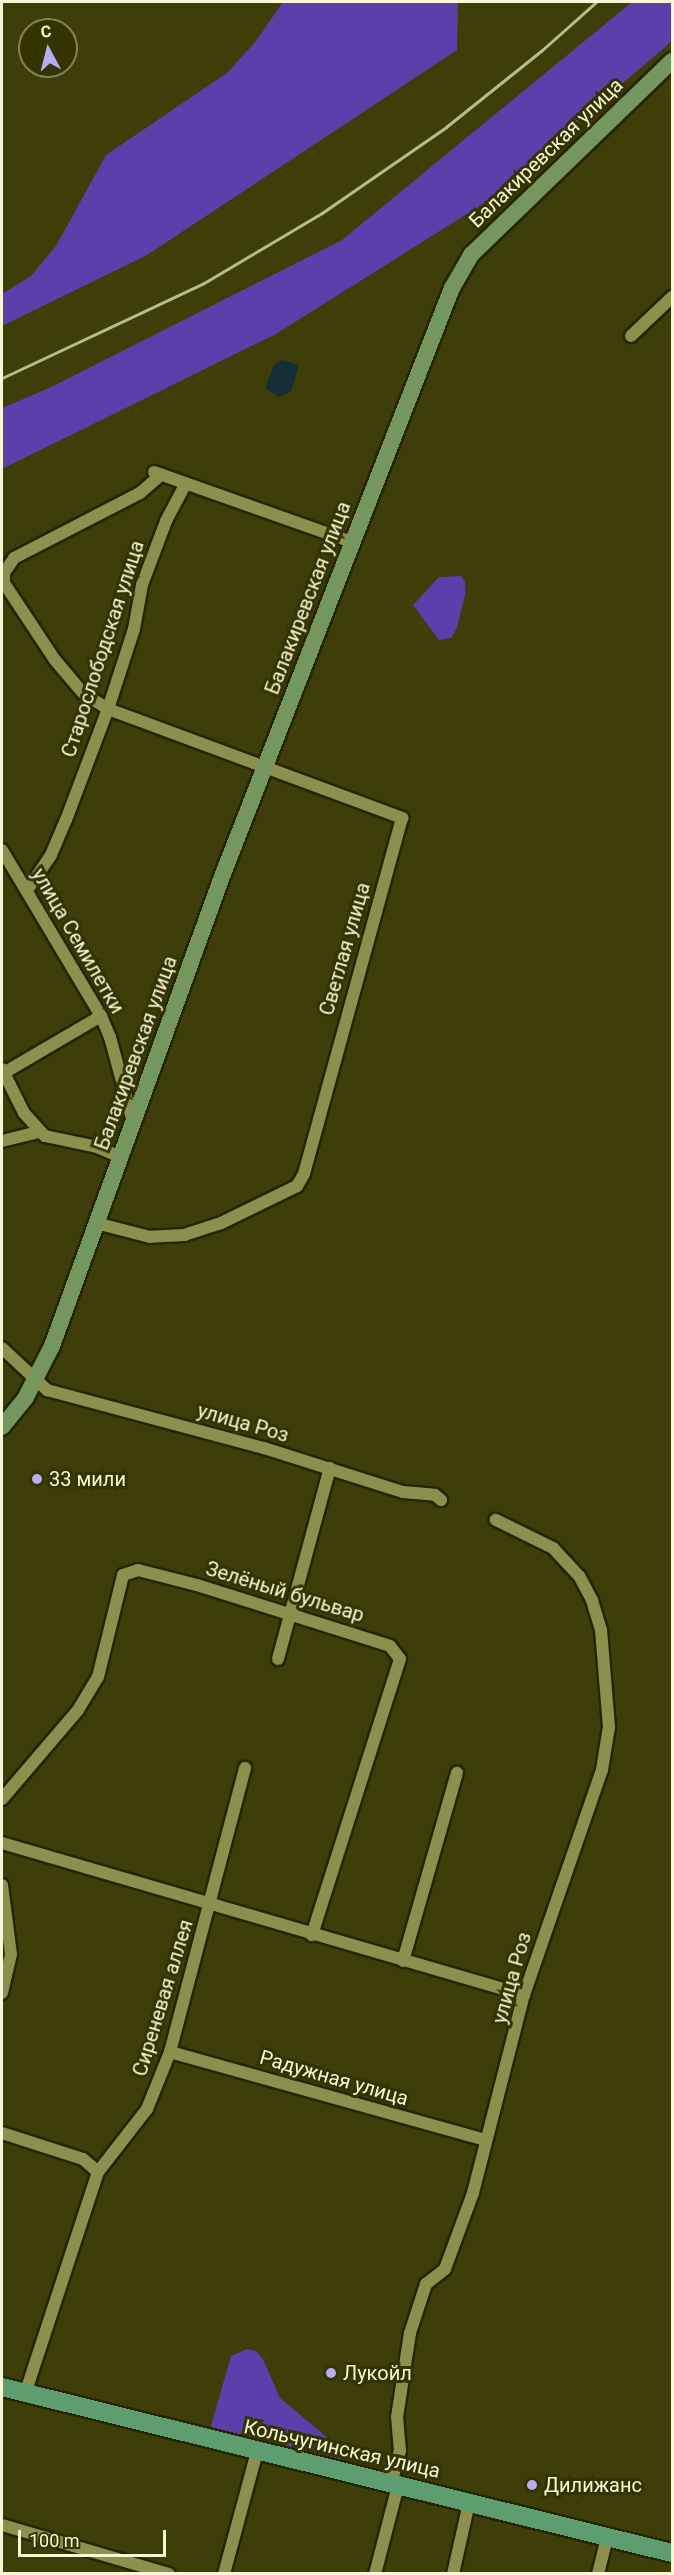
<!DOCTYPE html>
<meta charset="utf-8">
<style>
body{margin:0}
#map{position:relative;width:674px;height:2575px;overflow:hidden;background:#3e3e08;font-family:Roboto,sans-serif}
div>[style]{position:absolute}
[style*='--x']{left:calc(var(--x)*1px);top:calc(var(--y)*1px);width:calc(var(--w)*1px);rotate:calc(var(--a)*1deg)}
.green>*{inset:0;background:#5b40ab}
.water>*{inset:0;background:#172d37}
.roads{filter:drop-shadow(2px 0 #242501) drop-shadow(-2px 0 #242501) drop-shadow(0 2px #242501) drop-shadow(0 -2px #242501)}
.street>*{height:12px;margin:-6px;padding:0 6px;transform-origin:6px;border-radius:6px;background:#8d8f4c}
.secondary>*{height:16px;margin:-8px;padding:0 8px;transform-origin:8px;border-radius:8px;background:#75965e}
.primary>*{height:18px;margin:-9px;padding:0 9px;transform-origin:9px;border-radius:9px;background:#5d9d6f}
.rail>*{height:3px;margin:-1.5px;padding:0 1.5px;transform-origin:1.5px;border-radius:1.5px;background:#b8ba91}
.dots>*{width:16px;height:16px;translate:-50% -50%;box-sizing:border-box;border:3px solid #343400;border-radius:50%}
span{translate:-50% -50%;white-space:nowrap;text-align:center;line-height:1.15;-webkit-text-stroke:6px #343400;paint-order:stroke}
.street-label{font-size:20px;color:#f6f8d6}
.poi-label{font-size:20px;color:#f6f8d6}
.left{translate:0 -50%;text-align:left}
.frame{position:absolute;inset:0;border:3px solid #f6f8d6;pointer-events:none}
.north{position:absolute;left:18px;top:18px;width:60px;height:60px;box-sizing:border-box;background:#343400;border:2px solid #828256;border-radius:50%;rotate:353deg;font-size:16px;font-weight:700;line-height:24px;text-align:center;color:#f6f8d6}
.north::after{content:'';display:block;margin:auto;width:21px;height:27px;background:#b6acf8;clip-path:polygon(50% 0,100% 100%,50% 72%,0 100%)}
.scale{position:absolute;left:18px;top:2530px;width:148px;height:27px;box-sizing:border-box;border:3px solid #f6f8d6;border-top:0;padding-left:8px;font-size:18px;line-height:21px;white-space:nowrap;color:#f6f8d6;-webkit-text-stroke:4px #343400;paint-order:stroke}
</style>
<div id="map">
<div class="green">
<div style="clip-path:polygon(283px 2px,458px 2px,457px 50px,147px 255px,2px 326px,2px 294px,31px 276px,56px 246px,106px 155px,227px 73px,256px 41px)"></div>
<div style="clip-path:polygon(632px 2px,672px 2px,672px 41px,481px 205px,276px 334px,2px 469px,2px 408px,47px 389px,342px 240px)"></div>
<div style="clip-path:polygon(461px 576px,465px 582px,465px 595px,457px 627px,451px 638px,439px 640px,413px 605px,439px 577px)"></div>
<div style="clip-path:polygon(247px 2349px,256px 2351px,263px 2359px,280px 2398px,342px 2450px,340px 2466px,209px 2433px,231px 2356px)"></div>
</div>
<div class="water">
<div style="clip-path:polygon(282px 360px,299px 365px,291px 391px,279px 397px,265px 388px,274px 365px)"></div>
</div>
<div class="roads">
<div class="street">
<div style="--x:631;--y:336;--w:57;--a:-43.6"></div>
<div style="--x:154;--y:472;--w:210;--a:19.5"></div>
<div style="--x:2;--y:580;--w:4;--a:56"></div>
<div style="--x:4;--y:583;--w:10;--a:-90"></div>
<div style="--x:4;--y:573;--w:18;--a:-56"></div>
<div style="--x:14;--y:558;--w:142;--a:-27.3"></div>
<div style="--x:140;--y:493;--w:28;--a:-41"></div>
<div style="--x:4;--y:583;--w:92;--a:56.5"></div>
<div style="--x:55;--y:660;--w:43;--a:49.7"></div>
<div style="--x:83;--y:693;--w:30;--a:33"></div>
<div style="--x:108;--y:709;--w:314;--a:20.3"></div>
<div style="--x:402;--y:818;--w:369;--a:105.4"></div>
<div style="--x:304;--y:1174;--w:14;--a:120"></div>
<div style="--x:297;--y:1186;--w:85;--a:154"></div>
<div style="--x:221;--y:1223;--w:38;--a:162"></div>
<div style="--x:185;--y:1235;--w:35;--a:177"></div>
<div style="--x:150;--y:1237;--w:56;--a:-165.5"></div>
<div style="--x:2;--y:850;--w:193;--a:59.2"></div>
<div style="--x:101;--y:1016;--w:23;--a:67"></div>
<div style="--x:110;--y:1037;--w:88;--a:74.9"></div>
<div style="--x:28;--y:889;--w:41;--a:-55.9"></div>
<div style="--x:51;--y:855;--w:38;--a:-67"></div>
<div style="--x:66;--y:820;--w:119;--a:-69.3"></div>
<div style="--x:108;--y:709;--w:84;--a:-72"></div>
<div style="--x:134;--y:629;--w:45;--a:-79.7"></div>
<div style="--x:142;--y:585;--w:68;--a:-69.4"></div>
<div style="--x:166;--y:521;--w:41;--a:-62.2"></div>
<div style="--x:2;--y:1069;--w:49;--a:63.4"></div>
<div style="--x:24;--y:1113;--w:31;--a:48"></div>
<div style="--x:45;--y:1136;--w:53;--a:11.9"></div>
<div style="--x:97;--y:1147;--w:26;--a:23"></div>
<div style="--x:2;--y:1074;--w:115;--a:-30.4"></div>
<div style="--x:2;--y:1141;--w:38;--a:-14"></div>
<div style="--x:2;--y:1348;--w:62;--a:43"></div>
<div style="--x:47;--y:1390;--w:225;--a:15"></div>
<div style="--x:264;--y:1448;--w:146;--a:17.6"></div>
<div style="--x:403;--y:1492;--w:32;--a:5"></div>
<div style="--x:435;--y:1495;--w:8;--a:40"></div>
<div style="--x:278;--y:1659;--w:198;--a:-74.8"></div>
<div style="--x:2;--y:1799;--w:117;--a:-49.5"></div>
<div style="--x:78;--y:1710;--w:39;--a:-59"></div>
<div style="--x:98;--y:1677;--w:105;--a:-76.2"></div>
<div style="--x:123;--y:1575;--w:16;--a:-18"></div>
<div style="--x:138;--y:1570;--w:61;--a:14.3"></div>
<div style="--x:197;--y:1585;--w:202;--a:17.5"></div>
<div style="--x:390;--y:1646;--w:16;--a:52"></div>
<div style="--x:400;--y:1659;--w:290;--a:107.7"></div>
<div style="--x:2;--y:1843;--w:544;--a:16.23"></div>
<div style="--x:2;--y:1885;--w:70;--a:82.6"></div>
<div style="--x:11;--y:1954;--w:40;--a:103"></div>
<div style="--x:403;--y:1961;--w:196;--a:-74"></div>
<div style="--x:170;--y:2052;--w:328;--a:15.6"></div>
<div style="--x:2;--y:2133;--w:85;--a:17.8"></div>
<div style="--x:83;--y:2159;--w:20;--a:41"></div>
<div style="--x:25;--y:2394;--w:234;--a:-71.8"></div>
<div style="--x:98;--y:2172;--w:80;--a:-52.1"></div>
<div style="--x:147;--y:2109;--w:61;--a:-68"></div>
<div style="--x:170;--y:2052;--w:294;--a:-75.2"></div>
<div style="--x:391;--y:2484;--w:34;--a:-75"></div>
<div style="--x:400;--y:2451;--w:34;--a:-95"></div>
<div style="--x:397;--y:2417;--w:85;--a:-81.2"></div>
<div style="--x:410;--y:2333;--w:52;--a:-71.9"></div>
<div style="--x:426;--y:2284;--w:24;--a:-38"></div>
<div style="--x:445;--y:2269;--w:81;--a:-69.8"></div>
<div style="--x:473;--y:2193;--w:204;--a:-75.6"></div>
<div style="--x:524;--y:1995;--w:238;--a:-70.9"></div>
<div style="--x:602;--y:1770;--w:44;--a:-80.8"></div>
<div style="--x:609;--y:1727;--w:97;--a:-94.7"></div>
<div style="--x:601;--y:1630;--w:31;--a:-107"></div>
<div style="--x:592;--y:1600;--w:27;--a:-118"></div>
<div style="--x:579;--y:1576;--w:38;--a:-133"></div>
<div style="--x:553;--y:1548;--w:64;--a:-153.8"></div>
<div style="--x:2;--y:2525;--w:174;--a:16.4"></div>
<div style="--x:224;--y:2574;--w:126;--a:-74.9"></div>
<div style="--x:375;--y:2574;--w:91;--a:-75.4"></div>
<div style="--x:453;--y:2574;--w:73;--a:-77.3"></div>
<div style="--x:598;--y:2574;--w:38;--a:-76"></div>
</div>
<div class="secondary">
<div style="--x:2;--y:1427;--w:38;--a:-51"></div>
<div style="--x:26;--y:1397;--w:57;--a:-63"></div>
<div style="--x:52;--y:1346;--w:502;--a:-70.09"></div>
<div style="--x:223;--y:874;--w:629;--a:-68.66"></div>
<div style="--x:452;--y:288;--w:39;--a:-60"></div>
<div style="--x:472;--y:254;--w:278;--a:-44"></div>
</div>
<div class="primary">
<div style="--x:2;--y:2387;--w:690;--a:13.92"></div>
</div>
</div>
<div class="rail">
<div style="--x:2;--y:378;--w:223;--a:-25.2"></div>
<div style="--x:204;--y:283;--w:137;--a:-30.7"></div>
<div style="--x:322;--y:213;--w:151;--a:-34.7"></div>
<div style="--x:446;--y:127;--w:122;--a:-38.7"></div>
<div style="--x:541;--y:51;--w:74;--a:-41.7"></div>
</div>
<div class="dots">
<div style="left:37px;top:1479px;background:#b6acf8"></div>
<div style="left:331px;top:2373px;background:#b6acf8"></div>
<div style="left:532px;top:2485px;background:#b6acf8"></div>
</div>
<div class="street-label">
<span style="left:546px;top:153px;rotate:-44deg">Балакиревская улица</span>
<span style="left:308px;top:598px;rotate:-69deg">Балакиревская улица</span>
<span style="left:103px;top:649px;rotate:-72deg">Старослободская улица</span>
<span style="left:78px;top:941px;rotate:60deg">улица Семилетки</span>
<span style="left:345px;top:949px;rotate:-74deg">Светлая улица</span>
<span style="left:136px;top:1053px;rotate:-70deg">Балакиревская улица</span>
<span style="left:243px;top:1423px;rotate:16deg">улица Роз</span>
<span style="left:285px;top:1592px;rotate:17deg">Зелёный бульвар</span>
<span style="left:512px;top:1978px;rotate:-74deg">улица Роз</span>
<span style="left:163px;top:1998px;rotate:-73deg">Сиреневая аллея</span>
<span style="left:334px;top:2078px;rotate:16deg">Радужная улица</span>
<span style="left:342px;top:2449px;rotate:13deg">Кольчугинская улица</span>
</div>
<div class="poi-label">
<span class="left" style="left:49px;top:1479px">33 мили</span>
<span class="left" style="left:343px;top:2373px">Лукойл</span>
<span class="left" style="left:544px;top:2485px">Дилижанс</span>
</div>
<div class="frame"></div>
<div class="north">С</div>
<div class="scale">100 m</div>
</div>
